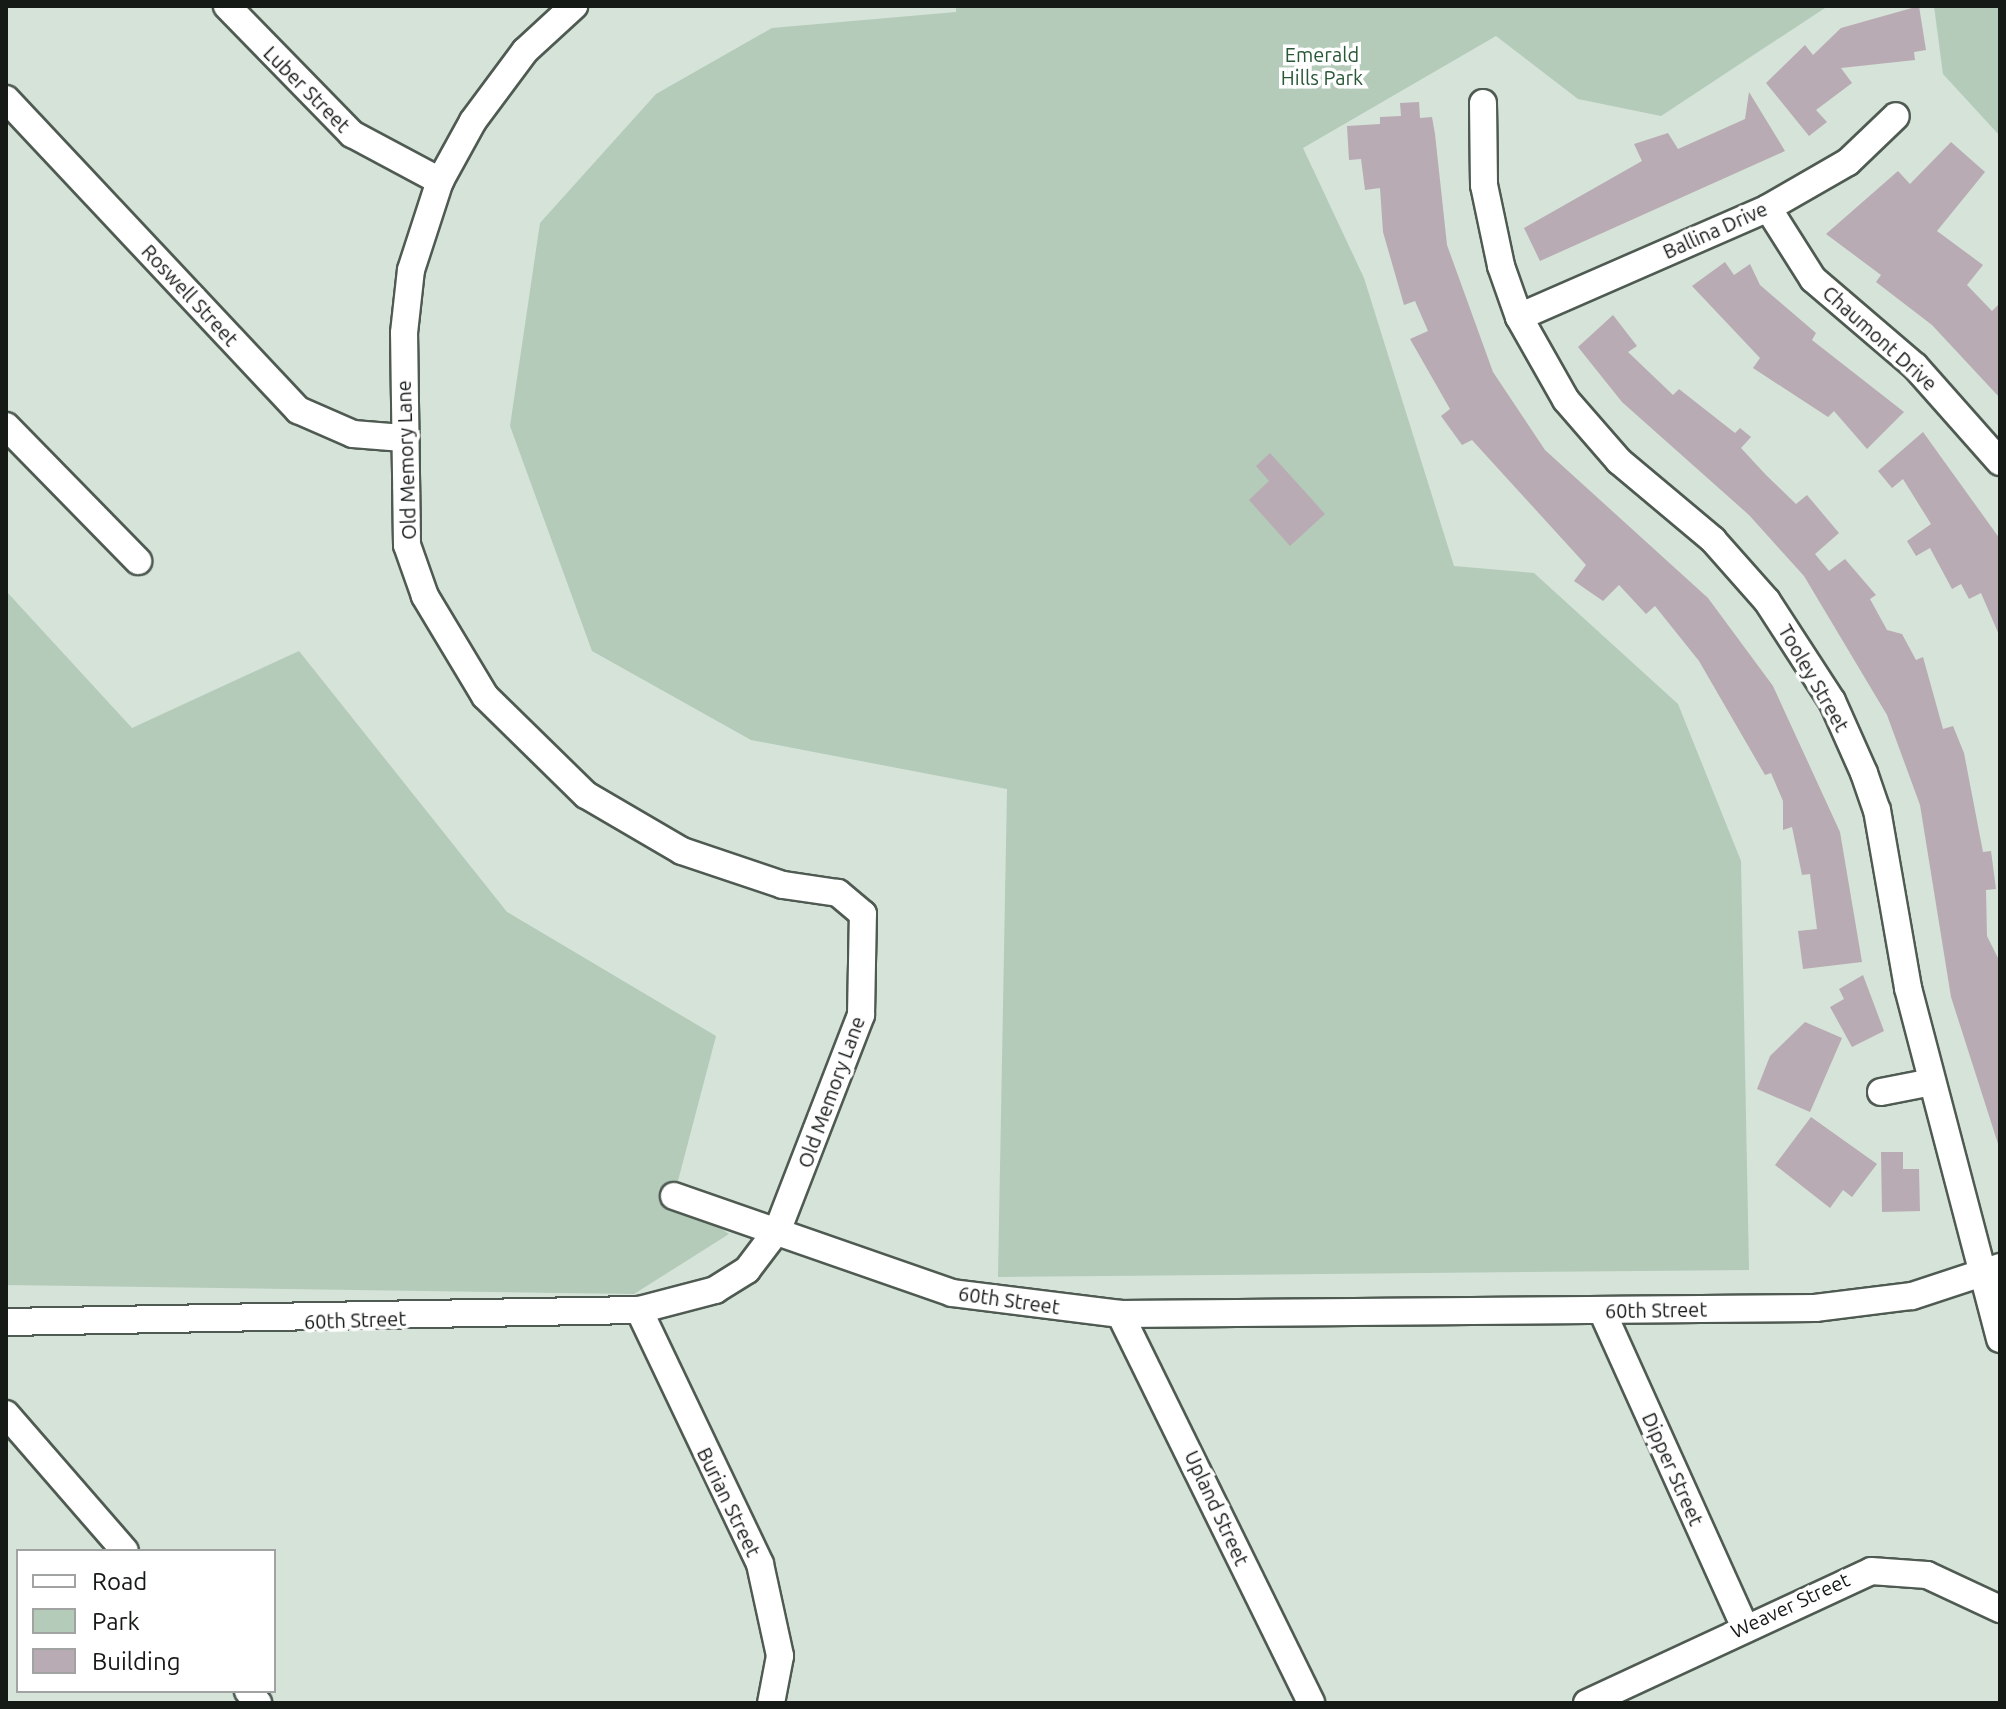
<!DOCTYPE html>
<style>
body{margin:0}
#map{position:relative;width:2006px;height:1709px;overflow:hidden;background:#d5e3d8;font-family:Ubuntu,sans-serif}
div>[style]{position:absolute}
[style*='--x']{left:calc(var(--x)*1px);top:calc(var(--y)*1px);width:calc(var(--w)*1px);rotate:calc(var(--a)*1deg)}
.green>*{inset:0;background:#b4cbb9}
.building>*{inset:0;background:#b9abb4}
.roads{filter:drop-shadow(2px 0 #4f5b52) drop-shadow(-2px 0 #4f5b52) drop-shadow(0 2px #4f5b52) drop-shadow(0 -2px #4f5b52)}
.minor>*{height:26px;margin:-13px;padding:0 13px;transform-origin:13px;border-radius:13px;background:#fff}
span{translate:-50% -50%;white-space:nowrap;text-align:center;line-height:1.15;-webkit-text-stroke:7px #fff;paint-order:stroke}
.park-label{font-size:20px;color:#295838}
.street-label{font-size:20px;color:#151a16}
.frame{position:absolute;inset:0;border:8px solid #151a16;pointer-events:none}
.legend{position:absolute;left:16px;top:1549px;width:260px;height:144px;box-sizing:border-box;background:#fff;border:2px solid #a1a3a2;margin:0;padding:10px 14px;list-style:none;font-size:24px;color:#151a16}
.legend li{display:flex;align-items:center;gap:16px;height:40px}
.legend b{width:40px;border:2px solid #a1a3a2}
</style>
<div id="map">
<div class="green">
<div style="clip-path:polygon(956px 6px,1828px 6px,1661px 116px,1578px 99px,1496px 36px,1303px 148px,1364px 278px,1454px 566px,1534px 573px,1678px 704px,1741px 861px,1749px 1270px,998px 1277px,1007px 789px,751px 740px,592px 651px,510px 426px,540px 223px,656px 94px,772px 28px,956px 12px)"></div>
<div style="clip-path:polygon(1934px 6px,2000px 6px,2000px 136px,1943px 74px)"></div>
<div style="clip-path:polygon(6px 591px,132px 728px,299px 651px,507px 912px,716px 1036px,674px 1196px,729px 1234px,634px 1294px,6px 1285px)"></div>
</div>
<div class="building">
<div style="clip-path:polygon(1919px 6px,1926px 50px,1914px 52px,1915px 60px,1841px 68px,1852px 83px,1816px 110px,1827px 122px,1809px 136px,1766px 83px,1805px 45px,1813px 55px,1841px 28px)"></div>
<div style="clip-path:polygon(1749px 92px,1785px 151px,1540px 261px,1524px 228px,1642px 161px,1634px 144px,1668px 133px,1678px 149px,1745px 119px)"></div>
<div style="clip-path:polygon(1419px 102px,1420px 118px,1432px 117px,1435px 134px,1447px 245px,1493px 372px,1545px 450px,1708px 598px,1773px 686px,1840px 832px,1862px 962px,1803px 969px,1798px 931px,1817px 929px,1810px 874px,1802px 875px,1792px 827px,1783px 830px,1783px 801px,1771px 773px,1765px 775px,1699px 661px,1655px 606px,1646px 614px,1619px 585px,1603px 601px,1574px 581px,1586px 565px,1472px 440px,1462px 445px,1441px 416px,1450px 409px,1410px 339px,1428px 331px,1415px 301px,1404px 305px,1383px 232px,1380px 188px,1365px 190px,1361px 159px,1349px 160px,1347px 126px,1380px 124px,1380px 117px,1401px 116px,1400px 103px)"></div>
<div style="clip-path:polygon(1951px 142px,1985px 172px,1937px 231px,1983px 265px,1967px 285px,1992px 311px,2000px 303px,2000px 398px,1932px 325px,1876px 282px,1881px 275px,1826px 234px,1898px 171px,1910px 184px)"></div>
<div style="clip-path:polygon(1725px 262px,1734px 275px,1750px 264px,1760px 285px,1816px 333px,1812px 340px,1904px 412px,1867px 449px,1834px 411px,1828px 417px,1753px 368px,1760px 358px,1692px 286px)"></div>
<div style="clip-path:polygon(1613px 315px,1637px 346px,1628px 352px,1673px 395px,1679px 389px,1735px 433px,1740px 428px,1751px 437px,1741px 448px,1766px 475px,1796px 504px,1807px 495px,1839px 533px,1815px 554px,1829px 571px,1845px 559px,1876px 595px,1870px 599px,1887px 630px,1902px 634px,1916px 660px,1923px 657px,1943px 729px,1953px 726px,1964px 753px,1983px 852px,1991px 851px,1996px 889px,1986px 890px,1987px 936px,2000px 962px,2000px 1150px,1951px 997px,1920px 805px,1887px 715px,1804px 576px,1749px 515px,1622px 402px,1578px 347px)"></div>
<div style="clip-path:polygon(1923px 432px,2000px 539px,2000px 637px,1981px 593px,1969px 599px,1961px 584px,1952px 589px,1930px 548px,1916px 556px,1907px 541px,1931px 524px,1903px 479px,1892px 488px,1878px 471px)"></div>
<div style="clip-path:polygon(1270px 453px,1325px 514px,1290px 546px,1249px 500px,1269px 481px,1256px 466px)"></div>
<div style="clip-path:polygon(1863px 975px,1884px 1031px,1852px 1047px,1830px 1007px,1844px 999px,1839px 989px)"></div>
<div style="clip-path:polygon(1805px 1022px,1842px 1038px,1810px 1112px,1757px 1089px,1770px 1056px)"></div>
<div style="clip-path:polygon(1811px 1117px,1877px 1164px,1852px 1197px,1843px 1190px,1830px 1208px,1775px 1165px)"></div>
<div style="clip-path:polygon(1881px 1152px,1903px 1152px,1903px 1169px,1919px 1169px,1920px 1211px,1882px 1212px)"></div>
</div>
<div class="roads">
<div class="minor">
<div style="--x:227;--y:6;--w:179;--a:45.7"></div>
<div style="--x:352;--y:134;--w:100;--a:28.1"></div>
<div style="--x:6;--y:99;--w:427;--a:46.8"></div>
<div style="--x:298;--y:410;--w:60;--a:23.6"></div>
<div style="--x:353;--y:434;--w:50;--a:4.6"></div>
<div style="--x:1483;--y:103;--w:82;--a:89.3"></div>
<div style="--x:1484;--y:185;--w:83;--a:78.1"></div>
<div style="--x:1501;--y:266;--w:54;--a:70.6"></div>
<div style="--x:1519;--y:317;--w:95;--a:60.5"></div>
<div style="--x:1566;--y:400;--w:81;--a:49"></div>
<div style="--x:1619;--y:461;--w:123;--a:40"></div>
<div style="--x:1713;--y:540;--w:81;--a:48.5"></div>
<div style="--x:1767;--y:601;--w:119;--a:57"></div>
<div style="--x:1832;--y:701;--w:79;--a:66"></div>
<div style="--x:1864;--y:773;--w:39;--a:71"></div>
<div style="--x:1877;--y:810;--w:181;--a:80.1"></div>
<div style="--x:1908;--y:988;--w:363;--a:75.3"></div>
<div style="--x:1768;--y:208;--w:84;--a:57.6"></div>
<div style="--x:1813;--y:279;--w:134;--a:40.5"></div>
<div style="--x:1915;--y:366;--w:128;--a:48.5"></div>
<div style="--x:1519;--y:317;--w:272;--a:-23.6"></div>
<div style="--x:1768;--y:208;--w:92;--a:-29.9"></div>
<div style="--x:1848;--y:162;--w:66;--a:-43.8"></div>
<div style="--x:6;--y:426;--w:189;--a:45.6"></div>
<div style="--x:1881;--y:1092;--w:52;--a:-11.1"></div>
<div style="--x:674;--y:1196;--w:294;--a:19.2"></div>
<div style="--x:952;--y:1293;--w:169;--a:7.1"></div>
<div style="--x:1120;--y:1314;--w:695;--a:-0.49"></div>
<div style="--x:1815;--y:1308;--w:98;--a:-7.1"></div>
<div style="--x:1912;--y:1296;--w:93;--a:-18.2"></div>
<div style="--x:639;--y:1310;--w:281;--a:64.5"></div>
<div style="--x:760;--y:1564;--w:94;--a:77.7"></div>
<div style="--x:780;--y:1656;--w:48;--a:100.8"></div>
<div style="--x:1602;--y:1311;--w:346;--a:65.7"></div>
<div style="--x:1120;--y:1314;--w:433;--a:63.8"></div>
<div style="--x:6;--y:1322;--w:633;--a:-1.09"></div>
<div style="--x:639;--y:1310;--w:79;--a:-14.7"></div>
<div style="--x:715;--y:1290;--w:38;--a:-32"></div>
<div style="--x:747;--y:1270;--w:51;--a:-52.9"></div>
<div style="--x:778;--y:1229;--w:230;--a:-68.8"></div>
<div style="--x:861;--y:1015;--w:101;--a:-88.9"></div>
<div style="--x:863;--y:914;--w:33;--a:-140"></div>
<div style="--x:838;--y:893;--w:56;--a:-171.7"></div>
<div style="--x:783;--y:885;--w:107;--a:-161.4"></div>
<div style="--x:682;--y:851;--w:111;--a:-149.7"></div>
<div style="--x:586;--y:795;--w:141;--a:-135.6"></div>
<div style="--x:485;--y:696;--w:117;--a:-121"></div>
<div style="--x:425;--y:596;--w:54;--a:-109.4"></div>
<div style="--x:407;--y:545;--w:212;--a:-90.8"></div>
<div style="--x:404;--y:333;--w:63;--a:-83.7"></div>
<div style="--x:411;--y:270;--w:94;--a:-72"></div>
<div style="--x:440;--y:181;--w:68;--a:-61.2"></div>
<div style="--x:473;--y:121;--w:87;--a:-53.4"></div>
<div style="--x:525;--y:51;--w:67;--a:-42.6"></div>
<div style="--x:6;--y:1414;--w:181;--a:49"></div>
<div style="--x:248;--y:1691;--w:16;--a:50"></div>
<div style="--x:1587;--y:1703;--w:313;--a:-24.9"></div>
<div style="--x:1871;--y:1571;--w:56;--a:4.1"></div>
<div style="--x:1927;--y:1575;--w:81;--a:25"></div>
</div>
</div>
<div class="park-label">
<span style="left:1322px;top:66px">Emerald<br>Hills Park</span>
</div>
<div class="street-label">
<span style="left:307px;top:89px;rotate:45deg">Luber Street</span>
<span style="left:1715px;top:230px;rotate:-24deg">Ballina Drive</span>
<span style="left:190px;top:295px;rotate:47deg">Roswell Street</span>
<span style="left:1880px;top:338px;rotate:42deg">Chaumont Drive</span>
<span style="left:406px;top:460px;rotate:-92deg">Old Memory Lane</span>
<span style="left:1814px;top:678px;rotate:60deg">Tooley Street</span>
<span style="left:831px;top:1092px;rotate:-70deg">Old Memory Lane</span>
<span style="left:1009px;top:1300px;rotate:8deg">60th Street</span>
<span style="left:1656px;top:1310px;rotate:-1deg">60th Street</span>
<span style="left:355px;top:1320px;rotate:-2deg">60th Street</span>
<span style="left:1673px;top:1469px;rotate:66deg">Dipper Street</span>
<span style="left:729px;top:1502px;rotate:64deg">Burian Street</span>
<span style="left:1217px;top:1508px;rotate:65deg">Upland Street</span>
<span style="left:1790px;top:1605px;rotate:-25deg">Weaver Street</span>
</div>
<div class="frame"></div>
<ul class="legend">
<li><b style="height:10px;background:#fff"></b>Road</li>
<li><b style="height:22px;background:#b4cbb9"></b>Park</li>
<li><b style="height:22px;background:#b9abb4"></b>Building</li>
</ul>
</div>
